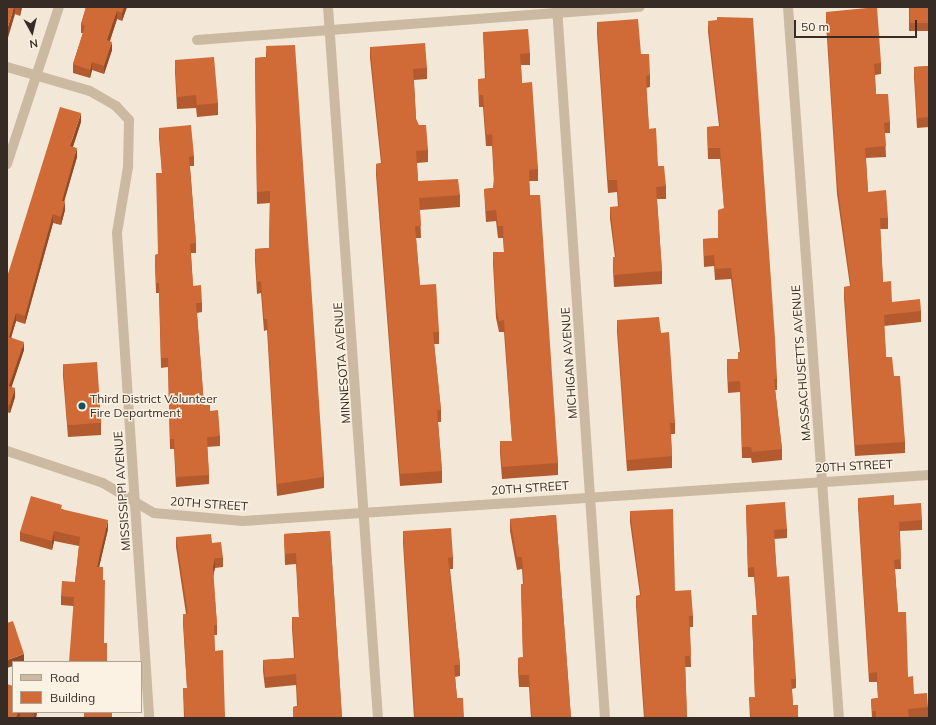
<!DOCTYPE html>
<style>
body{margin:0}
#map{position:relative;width:936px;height:725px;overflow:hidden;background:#f3e8d7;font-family:Mulish,sans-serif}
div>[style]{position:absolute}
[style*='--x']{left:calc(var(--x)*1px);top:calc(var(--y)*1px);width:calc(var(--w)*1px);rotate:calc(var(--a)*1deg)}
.minor>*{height:10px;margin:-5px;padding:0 5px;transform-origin:5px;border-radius:5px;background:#ccb9a2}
.wall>*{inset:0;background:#b35b2f;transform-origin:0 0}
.shaded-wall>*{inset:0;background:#924a26}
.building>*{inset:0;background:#d06a37;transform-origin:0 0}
.dots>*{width:11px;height:11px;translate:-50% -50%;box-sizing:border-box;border:2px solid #fbf2e3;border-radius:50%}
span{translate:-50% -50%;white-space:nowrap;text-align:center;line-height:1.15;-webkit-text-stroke:3px #fbf2e3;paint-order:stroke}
.street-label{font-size:12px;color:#362c25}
.poi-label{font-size:12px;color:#362c25}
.left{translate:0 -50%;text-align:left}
.frame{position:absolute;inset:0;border:8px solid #362c25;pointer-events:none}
.legend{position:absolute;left:12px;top:661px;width:130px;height:52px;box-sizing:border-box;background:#fbf2e3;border:1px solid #aca397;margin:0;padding:5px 7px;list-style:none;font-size:12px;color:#362c25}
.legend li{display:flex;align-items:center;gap:8px;height:20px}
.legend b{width:20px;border:1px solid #aca397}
.north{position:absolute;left:12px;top:12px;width:40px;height:40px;-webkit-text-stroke:3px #fbf2e3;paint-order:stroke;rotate:172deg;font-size:11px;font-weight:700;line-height:16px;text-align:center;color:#362c25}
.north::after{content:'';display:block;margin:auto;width:14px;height:18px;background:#362c25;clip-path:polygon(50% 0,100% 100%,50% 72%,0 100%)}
.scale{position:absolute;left:794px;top:20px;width:123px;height:18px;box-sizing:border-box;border:2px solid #362c25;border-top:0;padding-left:5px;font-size:12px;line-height:14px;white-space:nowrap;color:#362c25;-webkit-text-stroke:3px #fbf2e3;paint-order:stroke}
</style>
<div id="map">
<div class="minor">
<div style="--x:328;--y:7;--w:713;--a:85.98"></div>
<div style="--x:557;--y:7;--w:713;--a:86.14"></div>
<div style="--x:788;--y:7;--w:713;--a:85.9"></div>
<div style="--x:197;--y:40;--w:444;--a:-4.3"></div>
<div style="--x:7;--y:67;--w:86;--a:16.1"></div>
<div style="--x:90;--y:91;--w:30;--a:30"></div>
<div style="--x:116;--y:106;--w:19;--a:47"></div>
<div style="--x:129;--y:120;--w:47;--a:91.2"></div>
<div style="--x:128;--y:167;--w:67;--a:99.5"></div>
<div style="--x:117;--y:233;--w:486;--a:86.2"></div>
<div style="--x:7;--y:164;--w:165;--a:-71.7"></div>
<div style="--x:7;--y:451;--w:101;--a:18.4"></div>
<div style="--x:103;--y:483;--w:59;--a:30.5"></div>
<div style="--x:154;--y:513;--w:89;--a:5.1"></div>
<div style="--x:243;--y:521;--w:688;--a:-3.84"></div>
</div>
<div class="wall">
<div style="clip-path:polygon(7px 7px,22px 7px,20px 16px,15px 14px)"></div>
<div style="clip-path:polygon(86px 7px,127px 7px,122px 21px,117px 19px,110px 41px,112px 50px,104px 74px,92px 70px,90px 78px,73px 73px,73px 64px,83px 33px,81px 33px,81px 24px)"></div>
<div style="left:909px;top:7px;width:20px;height:24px"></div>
<div style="clip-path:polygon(826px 12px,881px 63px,881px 74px,875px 75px,876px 94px,890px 122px,890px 133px,885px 133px,886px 157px,866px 158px,868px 192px,888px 218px,888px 229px,880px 229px,883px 282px,892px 302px,921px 311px,921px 322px,884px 326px,886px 357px,894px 376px,905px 442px,905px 453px,855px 456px,844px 298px,844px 287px,850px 286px,837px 194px,826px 23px)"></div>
<div style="clip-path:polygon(708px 21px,777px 379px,777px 390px,775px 390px,782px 449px,782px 460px,752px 463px,751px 458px,742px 458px,740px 392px,728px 393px,727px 370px,727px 359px,738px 359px,740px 352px,731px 279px,715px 280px,714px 266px,704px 267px,703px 239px,718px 238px,724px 208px,720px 159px,708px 159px,707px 127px,719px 126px,708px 32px)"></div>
<div style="clip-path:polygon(597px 22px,641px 54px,650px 75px,650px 87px,646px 88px,649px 129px,658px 166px,666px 186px,666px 199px,657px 199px,662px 271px,662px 284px,614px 287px,613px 270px,613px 257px,615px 257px,610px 219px,610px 207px,618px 207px,617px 192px,608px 193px,597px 34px)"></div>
<div style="clip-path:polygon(483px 32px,530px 53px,530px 65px,521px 65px,522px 83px,538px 169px,538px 181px,529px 181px,530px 195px,558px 463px,558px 475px,502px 479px,500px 453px,500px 441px,512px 441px,504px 332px,499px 332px,496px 318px,493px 264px,493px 252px,504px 252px,503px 238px,498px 238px,496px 221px,486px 222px,484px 189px,493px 188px,494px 182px,492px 146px,486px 146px,483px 107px,479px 107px,478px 79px,485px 79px)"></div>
<div style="clip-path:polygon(266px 46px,324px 477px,324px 488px,277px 496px,267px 330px,264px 331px,261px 293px,257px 294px,255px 261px,255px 249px,269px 248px,270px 203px,257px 204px,255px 58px,266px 57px)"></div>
<div style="clip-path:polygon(370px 47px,427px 68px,427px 79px,414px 80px,416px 119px,428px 150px,428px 162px,417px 163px,418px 181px,460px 195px,460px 207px,420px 210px,421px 238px,416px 238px,420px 285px,439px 332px,439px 344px,434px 344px,441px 410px,441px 422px,438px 422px,442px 471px,442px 483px,400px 486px,376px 175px,376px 164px,381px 163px,370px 58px)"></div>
<div style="clip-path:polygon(175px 60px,218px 103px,218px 115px,197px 117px,196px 108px,177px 109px,175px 72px)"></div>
<div style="clip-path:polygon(929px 66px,929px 127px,917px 128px,914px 77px,914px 67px)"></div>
<div style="clip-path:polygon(81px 122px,73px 147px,77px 157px,64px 201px,65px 210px,61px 225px,53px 223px,25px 324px,16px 321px,11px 337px,24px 350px,11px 387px,15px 397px,10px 413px,7px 412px,7px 277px)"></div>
<div style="clip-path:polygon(159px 128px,194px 156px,194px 166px,190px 166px,196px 243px,196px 253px,191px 253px,193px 286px,202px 303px,202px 312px,197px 313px,204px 405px,210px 411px,220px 436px,220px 446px,207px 447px,209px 475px,209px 484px,176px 487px,174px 449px,170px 449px,168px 367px,161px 368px,159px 293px,156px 293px,155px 264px,155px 255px,158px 254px,162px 173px,159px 138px)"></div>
<div style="clip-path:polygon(617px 320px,661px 333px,675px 423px,675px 434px,671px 434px,672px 456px,672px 468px,627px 471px,617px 332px)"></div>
<div style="clip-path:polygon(63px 364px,101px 423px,101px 435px,68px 437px,63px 376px)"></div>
<div style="clip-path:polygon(858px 498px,894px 505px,922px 520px,922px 530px,900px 531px,901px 569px,895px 569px,898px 612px,908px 677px,914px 694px,928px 707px,928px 717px,912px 718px,872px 718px,871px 699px,878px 698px,877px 682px,869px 682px,858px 507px)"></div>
<div style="clip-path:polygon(746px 505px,787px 529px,787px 538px,774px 539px,777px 577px,796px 679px,796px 688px,792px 689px,793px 705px,798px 718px,750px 718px,749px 697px,755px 697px,752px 615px,757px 615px,754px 577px,748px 577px)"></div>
<div style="clip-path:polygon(62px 509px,108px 529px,99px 567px,103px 580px,104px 643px,107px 662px,73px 606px,61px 605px,61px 596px,75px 582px,79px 546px,54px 541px,52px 550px,20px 541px,20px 532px)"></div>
<div style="clip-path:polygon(630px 511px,675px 591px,693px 616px,693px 627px,690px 627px,691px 667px,685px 667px,687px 718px,644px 718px,636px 606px,636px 596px,640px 595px,630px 522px)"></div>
<div style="clip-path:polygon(556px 515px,571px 718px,531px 718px,529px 687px,519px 687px,518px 670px,518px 658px,523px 657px,521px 584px,523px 584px,522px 569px,517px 570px,510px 531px,510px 519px)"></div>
<div style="clip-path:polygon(330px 531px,342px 718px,293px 718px,293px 707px,297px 706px,296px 685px,265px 688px,263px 671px,263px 660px,294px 658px,292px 629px,292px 617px,299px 617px,296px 564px,285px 565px,284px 534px)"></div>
<div style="clip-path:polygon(403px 531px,453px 557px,453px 569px,450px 569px,460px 665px,460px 676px,455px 677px,457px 698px,464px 718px,414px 718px,403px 543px)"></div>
<div style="clip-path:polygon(176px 537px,212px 543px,223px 558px,223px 567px,215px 568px,213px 575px,217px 625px,217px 635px,214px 635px,215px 651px,225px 718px,184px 718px,183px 688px,187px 688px,183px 624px,183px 614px,186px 614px,176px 547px)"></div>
<div style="clip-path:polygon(13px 712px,37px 712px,36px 718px,7px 718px)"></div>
</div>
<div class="shaded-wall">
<div style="clip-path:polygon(14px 7px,15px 7px,15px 14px,7px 41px,7px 30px)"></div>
<div style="clip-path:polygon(20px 7px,22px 7px,20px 16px)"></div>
<div style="clip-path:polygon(124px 7px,127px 7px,122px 21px,122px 13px)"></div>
<div style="clip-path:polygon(117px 11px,117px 19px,107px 49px,107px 40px)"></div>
<div style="clip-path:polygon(112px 42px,112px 50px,104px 74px,104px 66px)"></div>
<div style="clip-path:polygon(92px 62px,92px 70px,90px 78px,90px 70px)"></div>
<div style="clip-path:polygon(81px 113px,81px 122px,70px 155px,70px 146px)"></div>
<div style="clip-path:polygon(77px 148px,77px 157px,62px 209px,62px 201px)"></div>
<div style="clip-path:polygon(65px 201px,65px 210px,61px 225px,61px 217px)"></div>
<div style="clip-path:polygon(53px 214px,53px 223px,25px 324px,25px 316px)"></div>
<div style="clip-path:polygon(16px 313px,16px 321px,9px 345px,9px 337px)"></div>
<div style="clip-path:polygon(24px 342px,24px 350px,9px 395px,9px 386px)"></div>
<div style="clip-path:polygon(15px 388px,15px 397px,10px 413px,10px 405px)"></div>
<div style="clip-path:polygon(108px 520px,108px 529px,97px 576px,97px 567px)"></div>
<div style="clip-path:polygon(54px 531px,54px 541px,52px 550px,52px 541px)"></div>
<div style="clip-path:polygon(215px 558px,215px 568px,213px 577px,213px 567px)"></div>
<div style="clip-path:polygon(24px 654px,24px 662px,13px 662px,13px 666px,7px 668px,7px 660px)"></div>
<div style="clip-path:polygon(18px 712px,20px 712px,20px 718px,16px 718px)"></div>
<div style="clip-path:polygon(34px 712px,37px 712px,36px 718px,34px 718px)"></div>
</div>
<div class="building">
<div style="clip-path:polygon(7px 7px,14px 7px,7px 30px)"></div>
<div style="clip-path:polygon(86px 7px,124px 7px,122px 13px,117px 11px,107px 40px,112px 42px,104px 66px,92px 62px,90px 70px,73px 64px,85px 26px,81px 24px)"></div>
<div style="clip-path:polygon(877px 7px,881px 63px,874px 64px,876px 94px,888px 94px,890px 122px,884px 123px,886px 146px,865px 148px,868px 192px,886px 190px,888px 218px,880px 218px,883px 282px,891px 281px,892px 302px,920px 299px,921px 311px,884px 315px,886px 357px,892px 357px,894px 376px,900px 376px,905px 442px,855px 445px,844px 287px,851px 286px,837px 183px,826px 12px)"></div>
<div style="left:910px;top:7px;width:19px;height:16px"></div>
<div style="clip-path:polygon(717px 17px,753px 18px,775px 339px,777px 379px,774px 379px,782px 449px,752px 452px,751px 447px,742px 447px,740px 381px,728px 382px,727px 359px,738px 359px,738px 352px,741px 352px,731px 268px,715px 269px,714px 255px,704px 256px,703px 239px,718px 238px,718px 210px,724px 208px,720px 148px,708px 148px,707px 127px,720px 126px,708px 21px,717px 20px)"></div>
<div style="clip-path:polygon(638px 19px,641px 54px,649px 54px,650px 75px,646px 76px,649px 129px,656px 128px,658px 166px,664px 166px,666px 186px,656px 187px,662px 271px,614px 275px,613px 257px,616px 257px,610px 207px,619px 206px,617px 180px,608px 180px,597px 22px)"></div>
<div style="clip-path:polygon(528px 29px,530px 53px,520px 54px,522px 83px,532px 82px,538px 169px,529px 170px,530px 195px,540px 195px,558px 463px,502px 467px,500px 441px,512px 441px,504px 320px,499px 321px,496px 306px,493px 252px,504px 252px,503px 226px,498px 226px,496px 210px,486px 211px,484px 189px,493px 188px,494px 178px,492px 134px,486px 135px,483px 95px,479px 95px,478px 79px,486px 78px,483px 32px)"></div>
<div style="clip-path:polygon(425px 43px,427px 68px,413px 69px,416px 119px,419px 125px,426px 125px,428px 150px,416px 151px,418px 181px,458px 179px,460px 195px,419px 198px,421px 226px,415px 226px,420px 285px,436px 284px,439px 332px,433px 332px,441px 410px,437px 410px,442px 471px,400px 474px,376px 164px,382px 163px,370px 47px)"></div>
<div style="clip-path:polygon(295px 45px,324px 477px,277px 484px,267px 319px,264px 319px,261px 281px,257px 282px,255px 249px,269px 248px,270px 191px,257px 192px,255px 58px,267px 57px,266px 46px)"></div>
<div style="clip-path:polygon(214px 57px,218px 103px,197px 105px,196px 95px,177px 97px,175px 60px)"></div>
<div style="clip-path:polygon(929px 66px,929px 117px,917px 118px,914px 67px)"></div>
<div style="clip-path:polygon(60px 107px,81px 113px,70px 146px,77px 148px,62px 201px,65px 201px,61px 217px,53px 214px,25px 316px,16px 313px,9px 337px,24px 342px,9px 386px,15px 388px,10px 405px,7px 404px,7px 277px)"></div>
<div style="clip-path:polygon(191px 125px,194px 156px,189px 157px,196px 243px,190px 244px,193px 286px,201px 285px,202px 303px,196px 303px,204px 405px,210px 405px,210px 411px,218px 410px,220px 436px,207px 437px,209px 475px,176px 477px,174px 439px,170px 439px,168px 358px,161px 358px,159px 283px,156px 283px,155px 255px,158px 254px,156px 173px,162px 173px,159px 128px)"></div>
<div style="clip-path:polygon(659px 317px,661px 333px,669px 332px,675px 423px,670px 423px,672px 456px,627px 460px,617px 320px)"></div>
<div style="left:97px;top:362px;width:61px;height:34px;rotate:86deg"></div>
<div style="clip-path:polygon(894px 495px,894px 505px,921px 503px,922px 520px,899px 522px,901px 559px,894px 560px,898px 612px,906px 612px,908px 677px,913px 676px,914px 694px,927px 693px,928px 707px,908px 709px,909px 718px,876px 718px,876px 711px,872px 711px,871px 699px,878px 698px,877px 672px,869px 673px,858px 498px)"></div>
<div style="clip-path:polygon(31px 496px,62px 505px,61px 509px,108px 520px,97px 567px,103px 567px,103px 580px,105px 580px,104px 643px,107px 643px,107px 662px,69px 662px,74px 597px,61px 596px,62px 581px,75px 582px,80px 537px,54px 531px,52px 541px,20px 532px)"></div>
<div style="clip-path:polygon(785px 502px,787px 529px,774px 530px,777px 577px,789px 576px,796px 679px,791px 679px,793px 705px,798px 705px,798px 718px,751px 718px,749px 697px,755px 697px,752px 615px,757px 615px,754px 567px,748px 568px,746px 505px)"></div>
<div style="clip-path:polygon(673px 509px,675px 591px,691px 590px,693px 616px,689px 616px,691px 656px,685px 656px,687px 718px,645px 718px,636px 596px,641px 595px,630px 511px)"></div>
<div style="clip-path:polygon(556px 515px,571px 718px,532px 718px,529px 675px,519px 675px,518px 658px,523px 657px,521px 584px,524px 584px,522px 557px,517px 557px,510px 519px)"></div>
<div style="clip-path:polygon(451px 528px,453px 557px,448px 558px,460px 665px,454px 665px,457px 698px,463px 698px,464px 718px,415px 718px,403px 531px)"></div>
<div style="clip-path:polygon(330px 531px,342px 718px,293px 718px,293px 707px,298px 706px,296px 674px,265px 677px,263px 660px,295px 658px,292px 617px,299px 617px,296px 553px,285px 554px,284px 534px)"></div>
<div style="clip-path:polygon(211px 534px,212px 543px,221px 542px,223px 558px,215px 558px,213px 567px,217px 625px,214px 625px,215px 651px,223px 650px,225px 718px,185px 718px,183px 688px,187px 688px,183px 614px,188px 614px,176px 537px)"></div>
<div style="clip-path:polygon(13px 621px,24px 654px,7px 660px,7px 623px)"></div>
<div style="clip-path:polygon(7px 684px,13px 686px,13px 712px,18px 712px,16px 718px,7px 718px)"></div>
<div style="left:84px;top:712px;width:28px;height:6px"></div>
</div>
<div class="dots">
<div style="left:82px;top:406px;background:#17505a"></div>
</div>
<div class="street-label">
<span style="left:342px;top:363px;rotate:-94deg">MINNESOTA AVENUE</span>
<span style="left:569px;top:363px;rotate:-94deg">MICHIGAN AVENUE</span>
<span style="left:801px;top:363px;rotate:-94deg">MASSACHUSETTS AVENUE</span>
<span style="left:854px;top:466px;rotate:-3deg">20TH STREET</span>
<span style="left:530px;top:488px;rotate:-4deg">20TH STREET</span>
<span style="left:122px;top:491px;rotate:-94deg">MISSISSIPPI AVENUE</span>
<span style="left:209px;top:504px;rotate:4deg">20TH STREET</span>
</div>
<div class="poi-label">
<span class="left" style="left:90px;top:406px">Third District Volunteer<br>Fire Department</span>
</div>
<div class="frame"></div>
<ul class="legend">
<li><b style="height:5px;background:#ccb9a2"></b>Road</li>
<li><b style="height:11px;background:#d06a37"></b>Building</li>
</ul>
<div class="north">N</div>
<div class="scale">50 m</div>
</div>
